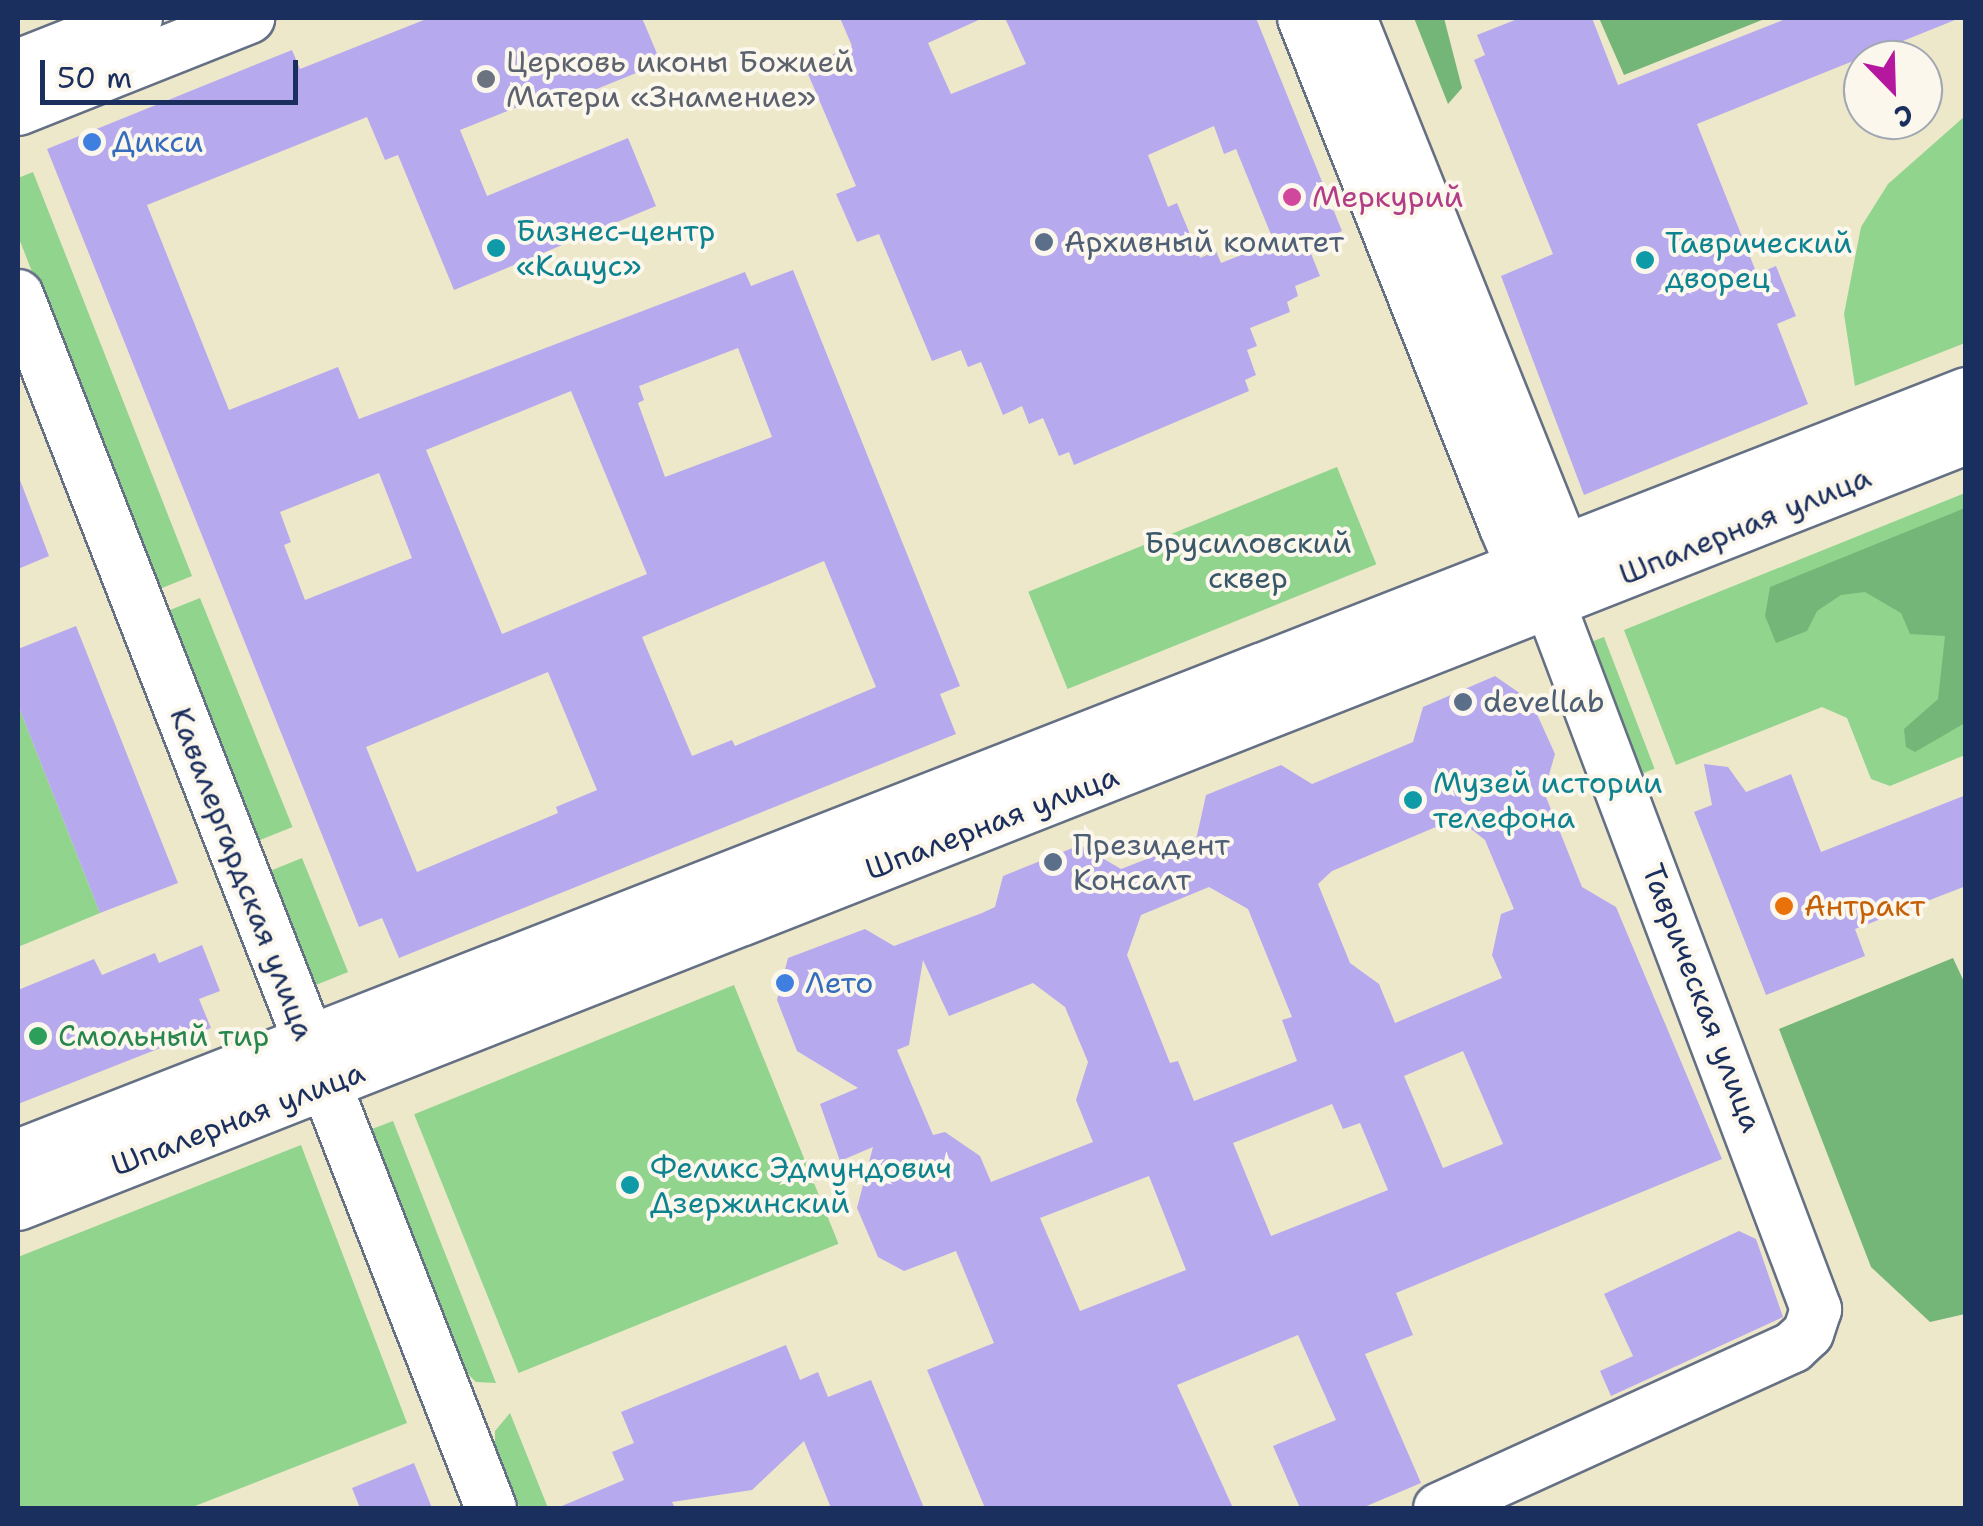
<!DOCTYPE html>
<meta charset="utf-8">
<style>
body{margin:0}
#map{position:relative;width:1983px;height:1526px;overflow:hidden;background:#eee8cb;font-family:"Shantell Sans",sans-serif}
div>[style]{position:absolute}
[style*='--x']{left:calc(var(--x)*1px);top:calc(var(--y)*1px);width:calc(var(--w)*1px);rotate:calc(var(--a)*1deg)}
.green>*{inset:0;background:#90d48d;transform-origin:0 0}
.forest>*{inset:0;background:#74b678}
.building>*{inset:0;background:#b7a9ed}
.roads{filter:drop-shadow(2px 0 #657084) drop-shadow(-2px 0 #657084) drop-shadow(0 2px #657084) drop-shadow(0 -2px #657084)}
.minor>*{height:50px;margin:-25px;padding:0 25px;transform-origin:25px;border-radius:25px;background:#fff}
.dots>*{width:28px;height:28px;translate:-50% -50%;box-sizing:border-box;border:5px solid #fbf7ec;border-radius:50%}
span{translate:-50% -50%;white-space:nowrap;text-align:center;line-height:1.15;-webkit-text-stroke:8px #fbf7ec;paint-order:stroke}
.worship-label{font-size:30px;color:#5b616d}
.left{translate:0 -50%;text-align:left}
.shop-label{font-size:30px;color:#366cbe}
.hotel-label{font-size:30px;color:#b23c85}
.culture-label{font-size:30px;color:#0d838f}
.service-label{font-size:30px;color:#4e5e75}
.street-label{font-size:30px;color:#1b2f5e}
.park-label{font-size:30px;color:#38586a}
.food-label{font-size:30px;color:#c56008}
.leisure-label{font-size:30px;color:#27864d}
.frame{position:absolute;inset:0;border:20px solid #1b2f5e;pointer-events:none}
.north{position:absolute;left:1843px;top:40px;width:100px;height:100px;box-sizing:border-box;background:#fbf7ec;border:2px solid #a1a7b3;border-radius:50%;rotate:157deg;font-size:28px;font-weight:700;line-height:40px;text-align:center;color:#1b2f5e}
.north::after{content:'';display:block;margin:auto;width:35px;height:45px;background:#b5179e;clip-path:polygon(50% 0,100% 100%,50% 72%,0 100%)}
.scale{position:absolute;left:40px;top:60px;width:258px;height:45px;box-sizing:border-box;border:5px solid #1b2f5e;border-top:0;padding-left:12px;font-size:30px;line-height:35px;white-space:nowrap;color:#1b2f5e;-webkit-text-stroke:8px #fbf7ec;paint-order:stroke}
</style>
<div id="map">
<div class="green">
<div style="clip-path:polygon(1965px 116px,1965px 343px,1855px 386px,1844px 314px,1861px 227px,1888px 184px)"></div>
<div style="clip-path:polygon(33px 172px,192px 576px,157px 590px,18px 236px,18px 178px)"></div>
<div style="left:1337px;top:467px;width:105px;height:333px;rotate:68deg"></div>
<div style="clip-path:polygon(1965px 493px,1965px 755px,1890px 786px,1871px 779px,1847px 718px,1822px 707px,1676px 765px,1624px 630px)"></div>
<div style="left:200px;top:598px;width:247px;height:37px;rotate:68deg"></div>
<div style="left:1604px;top:637px;width:141px;height:26px;rotate:69deg"></div>
<div style="clip-path:polygon(18px 705px,100px 913px,18px 947px)"></div>
<div style="left:302px;top:858px;width:123px;height:40px;rotate:68deg"></div>
<div style="left:734px;top:985px;width:279px;height:345px;rotate:68deg"></div>
<div style="clip-path:polygon(393px 1121px,496px 1383px,476px 1382px,468px 1374px,372px 1129px)"></div>
<div style="clip-path:polygon(301px 1145px,407px 1423px,190px 1508px,18px 1508px,18px 1257px)"></div>
<div style="clip-path:polygon(510px 1413px,548px 1508px,520px 1508px,495px 1444px,495px 1431px)"></div>
</div>
<div class="forest">
<div style="clip-path:polygon(1414px 18px,1444px 18px,1462px 88px,1448px 104px)"></div>
<div style="clip-path:polygon(1599px 18px,1767px 18px,1624px 75px)"></div>
<div style="clip-path:polygon(1965px 508px,1965px 723px,1915px 752px,1906px 747px,1904px 729px,1938px 699px,1945px 636px,1910px 634px,1901px 613px,1865px 592px,1841px 595px,1817px 611px,1807px 631px,1776px 643px,1765px 616px,1770px 587px)"></div>
<div style="clip-path:polygon(1953px 958px,1966px 986px,1965px 1314px,1930px 1322px,1871px 1267px,1779px 1029px)"></div>
</div>
<div class="building">
<div style="clip-path:polygon(evenodd,429px 18px,642px 18px,661px 63px,552px 107px,547px 95px,460px 130px,487px 196px,628px 138px,656px 206px,454px 290px,398px 155px,385px 160px,367px 117px,147px 205px,229px 410px,338px 367px,359px 419px,745px 272px,751px 286px,793px 270px,960px 686px,940px 694px,956px 734px,399px 958px,382px 918px,359px 927px,47px 149px,292px 50px,300px 69px,429px 18px,738px 348px,772px 437px,665px 477px,638px 403px,644px 400px,639px 386px,738px 348px,429px 18px,571px 391px,647px 574px,502px 634px,426px 450px,571px 391px,429px 18px,379px 473px,412px 558px,305px 600px,284px 545px,291px 542px,280px 512px,379px 473px,429px 18px,824px 561px,876px 687px,735px 746px,732px 740px,692px 756px,642px 637px,824px 561px,429px 18px,548px 672px,597px 790px,556px 807px,558px 813px,417px 872px,366px 747px,548px 672px)"></div>
<div style="clip-path:polygon(evenodd,840px 18px,983px 18px,928px 43px,951px 94px,1026px 64px,1005px 18px,1256px 18px,1342px 231px,1308px 246px,1320px 276px,1295px 286px,1298px 296px,1287px 302px,1290px 312px,1250px 328px,1257px 346px,1247px 350px,1256px 375px,1245px 380px,1249px 391px,1074px 465px,1069px 452px,1059px 456px,1043px 418px,1029px 424px,1022px 406px,1003px 415px,981px 362px,968px 367px,961px 350px,932px 361px,879px 234px,857px 242px,836px 194px,856px 186px,805px 67px,852px 46px,840px 18px,1214px 126px,1224px 154px,1236px 149px,1274px 242px,1221px 263px,1216px 251px,1200px 258px,1177px 203px,1168px 207px,1148px 155px,1214px 126px)"></div>
<div style="clip-path:polygon(1520px 18px,1592px 18px,1618px 85px,1788px 18px,1960px 18px,1697px 124px,1757px 274px,1776px 266px,1796px 316px,1777px 324px,1808px 404px,1584px 495px,1501px 276px,1553px 254px,1474px 60px,1485px 55px,1477px 35px)"></div>
<div style="clip-path:polygon(20px 480px,49px 556px,18px 569px,18px 481px)"></div>
<div style="clip-path:polygon(76px 626px,178px 883px,100px 913px,18px 705px,18px 649px)"></div>
<div style="clip-path:polygon(evenodd,1495px 676px,1531px 701px,1555px 754px,1544px 792px,1582px 887px,1616px 907px,1722px 1159px,1396px 1293px,1413px 1335px,1365px 1354px,1421px 1483px,1362px 1508px,1300px 1508px,1273px 1446px,1336px 1420px,1298px 1335px,1177px 1385px,1233px 1508px,985px 1508px,927px 1370px,994px 1343px,956px 1251px,904px 1271px,878px 1257px,857px 1208px,873px 1147px,840px 1161px,820px 1104px,858px 1088px,797px 1051px,777px 1000px,788px 958px,865px 929px,894px 946px,982px 913px,995px 907px,1003px 876px,1080px 845px,1121px 869px,1196px 840px,1206px 795px,1281px 765px,1312px 784px,1413px 742px,1423px 707px,1495px 676px,1457px 818px,1485px 840px,1514px 909px,1501px 914px,1492px 955px,1502px 978px,1395px 1023px,1379px 984px,1350px 963px,1318px 884px,1332px 871px,1457px 818px,1495px 676px,1209px 887px,1248px 909px,1292px 1017px,1282px 1020px,1297px 1061px,1194px 1101px,1178px 1061px,1170px 1063px,1127px 955px,1141px 915px,1209px 887px,1495px 676px,923px 960px,949px 1016px,1033px 983px,1065px 1007px,1088px 1062px,1076px 1100px,1093px 1142px,991px 1182px,980px 1156px,945px 1132px,933px 1135px,897px 1050px,909px 1045px,923px 960px,1495px 676px,1463px 1051px,1503px 1144px,1443px 1168px,1404px 1076px,1463px 1051px,1495px 676px,1332px 1104px,1343px 1129px,1360px 1123px,1388px 1190px,1271px 1236px,1233px 1143px,1332px 1104px,1495px 676px,1149px 1176px,1186px 1270px,1080px 1311px,1040px 1218px,1149px 1176px)"></div>
<div style="clip-path:polygon(1704px 764px,1728px 767px,1746px 792px,1791px 774px,1821px 852px,1966px 795px,1966px 886px,1855px 929px,1865px 956px,1766px 995px,1694px 812px,1712px 805px)"></div>
<div style="clip-path:polygon(202px 945px,220px 991px,199px 999px,211px 1028px,18px 1104px,18px 990px,94px 959px,102px 975px,155px 953px,159px 963px)"></div>
<div style="clip-path:polygon(1739px 1231px,1756px 1239px,1783px 1317px,1611px 1396px,1600px 1371px,1633px 1356px,1604px 1294px)"></div>
<div style="clip-path:polygon(786px 1345px,800px 1380px,818px 1372px,828px 1397px,871px 1380px,924px 1508px,831px 1508px,804px 1441px,752px 1490px,672px 1502px,675px 1508px,557px 1508px,624px 1480px,612px 1452px,634px 1443px,621px 1412px)"></div>
<div style="clip-path:polygon(414px 1463px,432px 1508px,360px 1508px,352px 1488px)"></div>
</div>
<div class="roads">
<div class="minor">
<div style="--x:1303;--y:18;--w:545;--a:68.37"></div>
<div style="--x:1504;--y:525;--w:46;--a:66.8"></div>
<div style="--x:1522;--y:567;--w:46;--a:52.9"></div>
<div style="--x:1550;--y:604;--w:754;--a:69.33"></div>
<div style="--x:1816;--y:1309;--w:25;--a:108"></div>
<div style="--x:1808;--y:1333;--w:21;--a:137"></div>
<div style="--x:1793;--y:1347;--w:389;--a:155.5"></div>
<div style="--x:1351;--y:18;--w:575;--a:68.16"></div>
<div style="--x:1565;--y:552;--w:34;--a:107"></div>
<div style="--x:18;--y:65;--w:128;--a:-21.6"></div>
<div style="--x:18;--y:110;--w:249;--a:-21.7"></div>
<div style="--x:18;--y:295;--w:1302;--a:68.7"></div>
<div style="--x:18;--y:1155;--w:2092;--a:-21.36"></div>
<div style="--x:18;--y:1205;--w:2093;--a:-21.47"></div>
</div>
</div>
<div class="dots">
<div style="left:486px;top:79px;background:#6b7280"></div>
<div style="left:92px;top:142px;background:#3f7fe0"></div>
<div style="left:1292px;top:197px;background:#d1479c"></div>
<div style="left:1044px;top:242px;background:#5c6f8a"></div>
<div style="left:496px;top:248px;background:#0f9aa8"></div>
<div style="left:1645px;top:260px;background:#0f9aa8"></div>
<div style="left:1463px;top:702px;background:#5c6f8a"></div>
<div style="left:1413px;top:800px;background:#0f9aa8"></div>
<div style="left:1053px;top:862px;background:#5c6f8a"></div>
<div style="left:1784px;top:906px;background:#e8710a"></div>
<div style="left:785px;top:983px;background:#3f7fe0"></div>
<div style="left:38px;top:1036px;background:#2e9e5b"></div>
<div style="left:630px;top:1185px;background:#0f9aa8"></div>
</div>
<div class="worship-label">
<span class="left" style="left:506px;top:79px">Церковь иконы Божией<br>Матери «Знамение»</span>
</div>
<div class="shop-label">
<span class="left" style="left:112px;top:142px">Дикси</span>
<span class="left" style="left:805px;top:983px">Лето</span>
</div>
<div class="hotel-label">
<span class="left" style="left:1312px;top:197px">Меркурий</span>
</div>
<div class="culture-label">
<span class="left" style="left:516px;top:248px">Бизнес-центр<br>«Кацус»</span>
<span class="left" style="left:1665px;top:260px">Таврический<br>дворец</span>
<span class="left" style="left:1433px;top:800px">Музей истории<br>телефона</span>
<span class="left" style="left:650px;top:1185px">Феликс Эдмундович<br>Дзержинский</span>
</div>
<div class="service-label">
<span class="left" style="left:1064px;top:242px">Архивный комитет</span>
<span class="left" style="left:1483px;top:702px">devellab</span>
<span class="left" style="left:1073px;top:862px">Президент<br>Консалт</span>
</div>
<div class="street-label">
<span style="left:1745px;top:526px;rotate:-22deg">Шпалерная улица</span>
<span style="left:992px;top:823px;rotate:-21deg">Шпалерная улица</span>
<span style="left:242px;top:874px;rotate:69deg">Кавалергардская улица</span>
<span style="left:1702px;top:998px;rotate:69deg">Таврическая улица</span>
<span style="left:238px;top:1119px;rotate:-21deg">Шпалерная улица</span>
</div>
<div class="park-label">
<span style="left:1248px;top:560px">Брусиловский<br>сквер</span>
</div>
<div class="food-label">
<span class="left" style="left:1804px;top:906px">Антракт</span>
</div>
<div class="leisure-label">
<span class="left" style="left:58px;top:1036px">Смольный тир</span>
</div>
<div class="frame"></div>
<div class="north">С</div>
<div class="scale">50 m</div>
</div>
